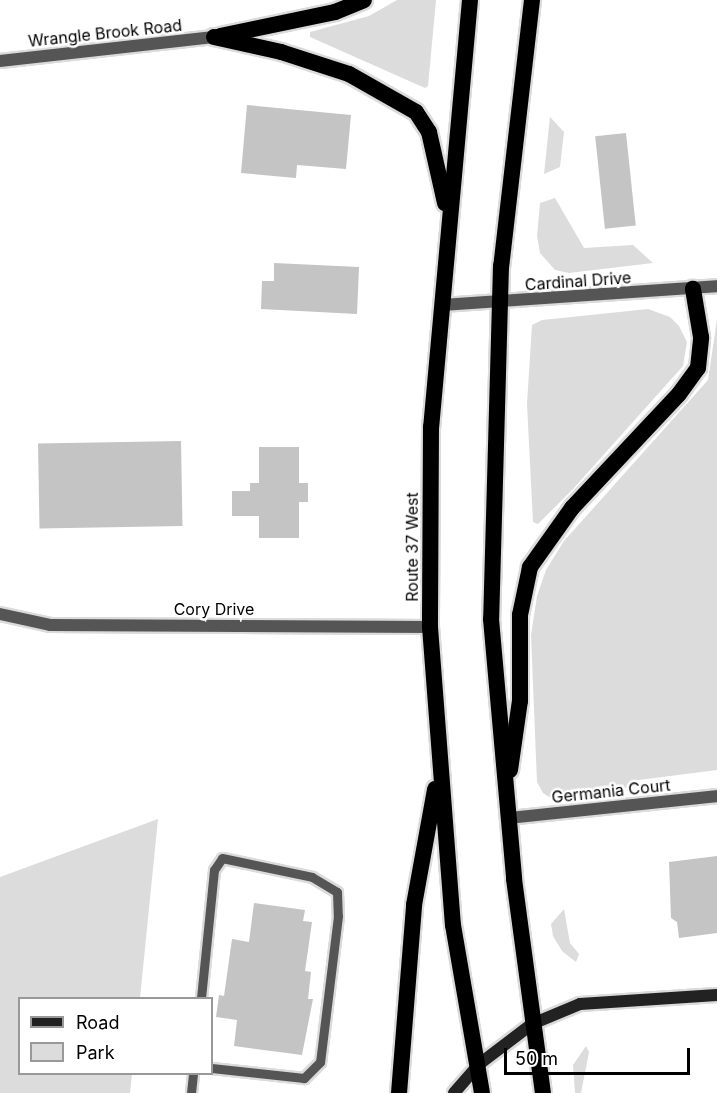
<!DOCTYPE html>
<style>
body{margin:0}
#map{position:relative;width:717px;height:1093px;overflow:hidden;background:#fff;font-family:Inter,sans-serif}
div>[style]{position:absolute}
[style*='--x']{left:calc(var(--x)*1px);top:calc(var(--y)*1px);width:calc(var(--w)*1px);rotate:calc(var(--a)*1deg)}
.green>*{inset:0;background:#dcdcdc}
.building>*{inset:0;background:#c4c4c4;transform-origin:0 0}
.roads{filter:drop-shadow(2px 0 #dbdbdb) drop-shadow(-2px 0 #dbdbdb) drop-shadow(0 2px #dbdbdb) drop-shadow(0 -2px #dbdbdb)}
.service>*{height:9px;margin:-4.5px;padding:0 4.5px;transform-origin:4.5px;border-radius:4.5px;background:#555}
.minor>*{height:12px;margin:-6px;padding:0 6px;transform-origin:6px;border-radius:6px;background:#555}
.tertiary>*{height:12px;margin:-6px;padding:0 6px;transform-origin:6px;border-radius:6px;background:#555}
.secondary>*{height:12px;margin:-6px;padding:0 6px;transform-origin:6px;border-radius:6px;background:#222}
.trunk>*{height:16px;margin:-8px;padding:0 8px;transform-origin:8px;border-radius:8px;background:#000}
span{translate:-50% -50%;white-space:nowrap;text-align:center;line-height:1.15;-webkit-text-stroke:5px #fff;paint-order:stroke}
.street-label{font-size:16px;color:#000}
.legend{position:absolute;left:18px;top:997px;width:195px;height:78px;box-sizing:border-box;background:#fff;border:2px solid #999;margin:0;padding:8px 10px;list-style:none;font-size:18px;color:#000}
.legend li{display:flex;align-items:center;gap:12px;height:30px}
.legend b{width:30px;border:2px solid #999}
.scale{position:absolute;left:504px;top:1048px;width:186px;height:27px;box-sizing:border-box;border:3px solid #000;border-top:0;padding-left:8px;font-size:18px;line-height:21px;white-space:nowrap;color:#000;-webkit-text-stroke:4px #fff;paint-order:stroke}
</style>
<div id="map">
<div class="green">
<div style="clip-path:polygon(397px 0,436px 0,428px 86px,425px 88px,310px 37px,310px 32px,369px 16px)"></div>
<div style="clip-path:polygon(550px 117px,564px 132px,560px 167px,544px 174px)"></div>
<div style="clip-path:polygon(555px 198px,584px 248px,633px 245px,653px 263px,569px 273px,555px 270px,540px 253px,537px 236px,540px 203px)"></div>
<div style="clip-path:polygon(648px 309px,670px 317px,679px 326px,687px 342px,683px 366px,573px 489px,538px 524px,533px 522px,527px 404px,532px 325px,542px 320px)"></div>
<div style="clip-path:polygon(717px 319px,717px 770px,631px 781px,622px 792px,554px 800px,543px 793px,537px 782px,531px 635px,537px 596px,546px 570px,564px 541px,708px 380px)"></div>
<div style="clip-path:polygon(158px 819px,140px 998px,20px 998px,20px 1074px,132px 1074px,130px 1093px,0 1093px,0 877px)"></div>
<div style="clip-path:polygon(564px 909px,570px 943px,579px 954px,576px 962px,562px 951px,553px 936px,551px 924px)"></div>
<div style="clip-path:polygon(586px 1046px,589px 1052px,581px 1093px,575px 1093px,573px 1065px)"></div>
</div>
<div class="building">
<div style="clip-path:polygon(247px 105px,351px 115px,346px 169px,297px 165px,296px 178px,241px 173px)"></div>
<div style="left:626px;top:133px;width:93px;height:31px;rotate:84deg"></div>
<div style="clip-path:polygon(274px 263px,359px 267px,357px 314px,261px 309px,262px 281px,274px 281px)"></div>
<div style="left:181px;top:441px;width:85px;height:143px;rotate:89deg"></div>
<div style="clip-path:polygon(259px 447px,299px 447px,299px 483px,308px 483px,308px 502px,299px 502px,299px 538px,259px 538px,259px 516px,232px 516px,232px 491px,250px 491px,250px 483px,259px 483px)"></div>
<div style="clip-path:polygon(717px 856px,717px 933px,679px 938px,677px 922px,671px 918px,669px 862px)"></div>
<div style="clip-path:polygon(254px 903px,305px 910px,303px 921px,312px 922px,305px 971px,311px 972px,308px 999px,313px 999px,302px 1055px,234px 1046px,237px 1020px,216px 1017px,219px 995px,224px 996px,232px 939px,249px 942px)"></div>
</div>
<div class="roads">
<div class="service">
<div style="--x:201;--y:998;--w:129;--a:-84.2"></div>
<div style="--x:214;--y:870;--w:14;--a:-56"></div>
<div style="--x:222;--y:858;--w:92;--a:11.9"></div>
<div style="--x:312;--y:877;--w:29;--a:31"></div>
<div style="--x:337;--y:892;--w:24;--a:88"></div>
<div style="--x:338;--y:916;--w:147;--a:97"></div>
<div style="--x:320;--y:1062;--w:23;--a:135"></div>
<div style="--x:304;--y:1078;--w:93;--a:-173.8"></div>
<div style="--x:191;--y:1093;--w:19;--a:-84"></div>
</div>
<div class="minor">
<div style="--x:0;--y:61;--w:215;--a:-6.4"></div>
<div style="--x:0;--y:614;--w:51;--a:12.4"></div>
<div style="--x:50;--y:625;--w:380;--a:0.3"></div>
<div style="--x:509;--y:818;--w:209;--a:-6"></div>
</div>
<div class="tertiary">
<div style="--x:441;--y:305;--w:277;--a:-3.9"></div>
</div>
<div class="secondary">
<div style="--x:454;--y:1093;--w:37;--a:-49"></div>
<div style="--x:478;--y:1065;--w:68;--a:-37.2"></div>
<div style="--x:532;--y:1024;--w:52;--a:-22.6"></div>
<div style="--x:580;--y:1004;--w:137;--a:-3.8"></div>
</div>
<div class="trunk">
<div style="--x:470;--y:0;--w:429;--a:95.2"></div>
<div style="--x:431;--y:427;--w:200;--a:90.3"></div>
<div style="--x:430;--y:627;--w:299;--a:85.6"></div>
<div style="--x:453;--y:925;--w:170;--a:80.2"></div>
<div style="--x:532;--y:0;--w:268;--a:96.6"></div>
<div style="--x:501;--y:266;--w:353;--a:91.6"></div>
<div style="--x:491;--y:619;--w:261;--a:84.9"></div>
<div style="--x:514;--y:879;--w:216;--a:82.3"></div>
<div style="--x:220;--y:36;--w:117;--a:-11.8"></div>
<div style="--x:335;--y:12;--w:31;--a:-22"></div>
<div style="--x:214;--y:37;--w:69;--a:12.6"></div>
<div style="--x:281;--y:52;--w:71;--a:17.9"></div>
<div style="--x:349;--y:74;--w:77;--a:29.6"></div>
<div style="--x:416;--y:112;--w:24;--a:57"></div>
<div style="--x:429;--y:132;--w:73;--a:77.3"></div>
<div style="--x:510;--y:770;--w:70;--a:-81.8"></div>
<div style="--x:520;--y:701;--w:86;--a:-90"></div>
<div style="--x:520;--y:615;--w:49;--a:-78.2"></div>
<div style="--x:530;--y:567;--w:72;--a:-54.6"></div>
<div style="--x:572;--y:508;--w:156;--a:-46.8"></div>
<div style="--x:679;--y:394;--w:32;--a:-54"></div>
<div style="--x:698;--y:368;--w:31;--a:-84"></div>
<div style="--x:701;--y:337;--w:49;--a:-99.5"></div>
<div style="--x:399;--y:1093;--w:189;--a:-85.4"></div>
<div style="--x:414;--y:905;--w:118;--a:-79.7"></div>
</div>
</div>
<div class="street-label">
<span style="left:105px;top:33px;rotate:-6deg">Wrangle Brook Road</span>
<span style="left:578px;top:281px;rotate:-4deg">Cardinal Drive</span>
<span style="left:412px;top:547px;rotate:-90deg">Route 37 West</span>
<span style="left:214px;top:609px">Cory Drive</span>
<span style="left:611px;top:791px;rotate:-6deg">Germania Court</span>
</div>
<ul class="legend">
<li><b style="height:8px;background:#222"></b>Road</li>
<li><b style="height:16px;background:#dcdcdc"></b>Park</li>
</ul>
<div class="scale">50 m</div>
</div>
